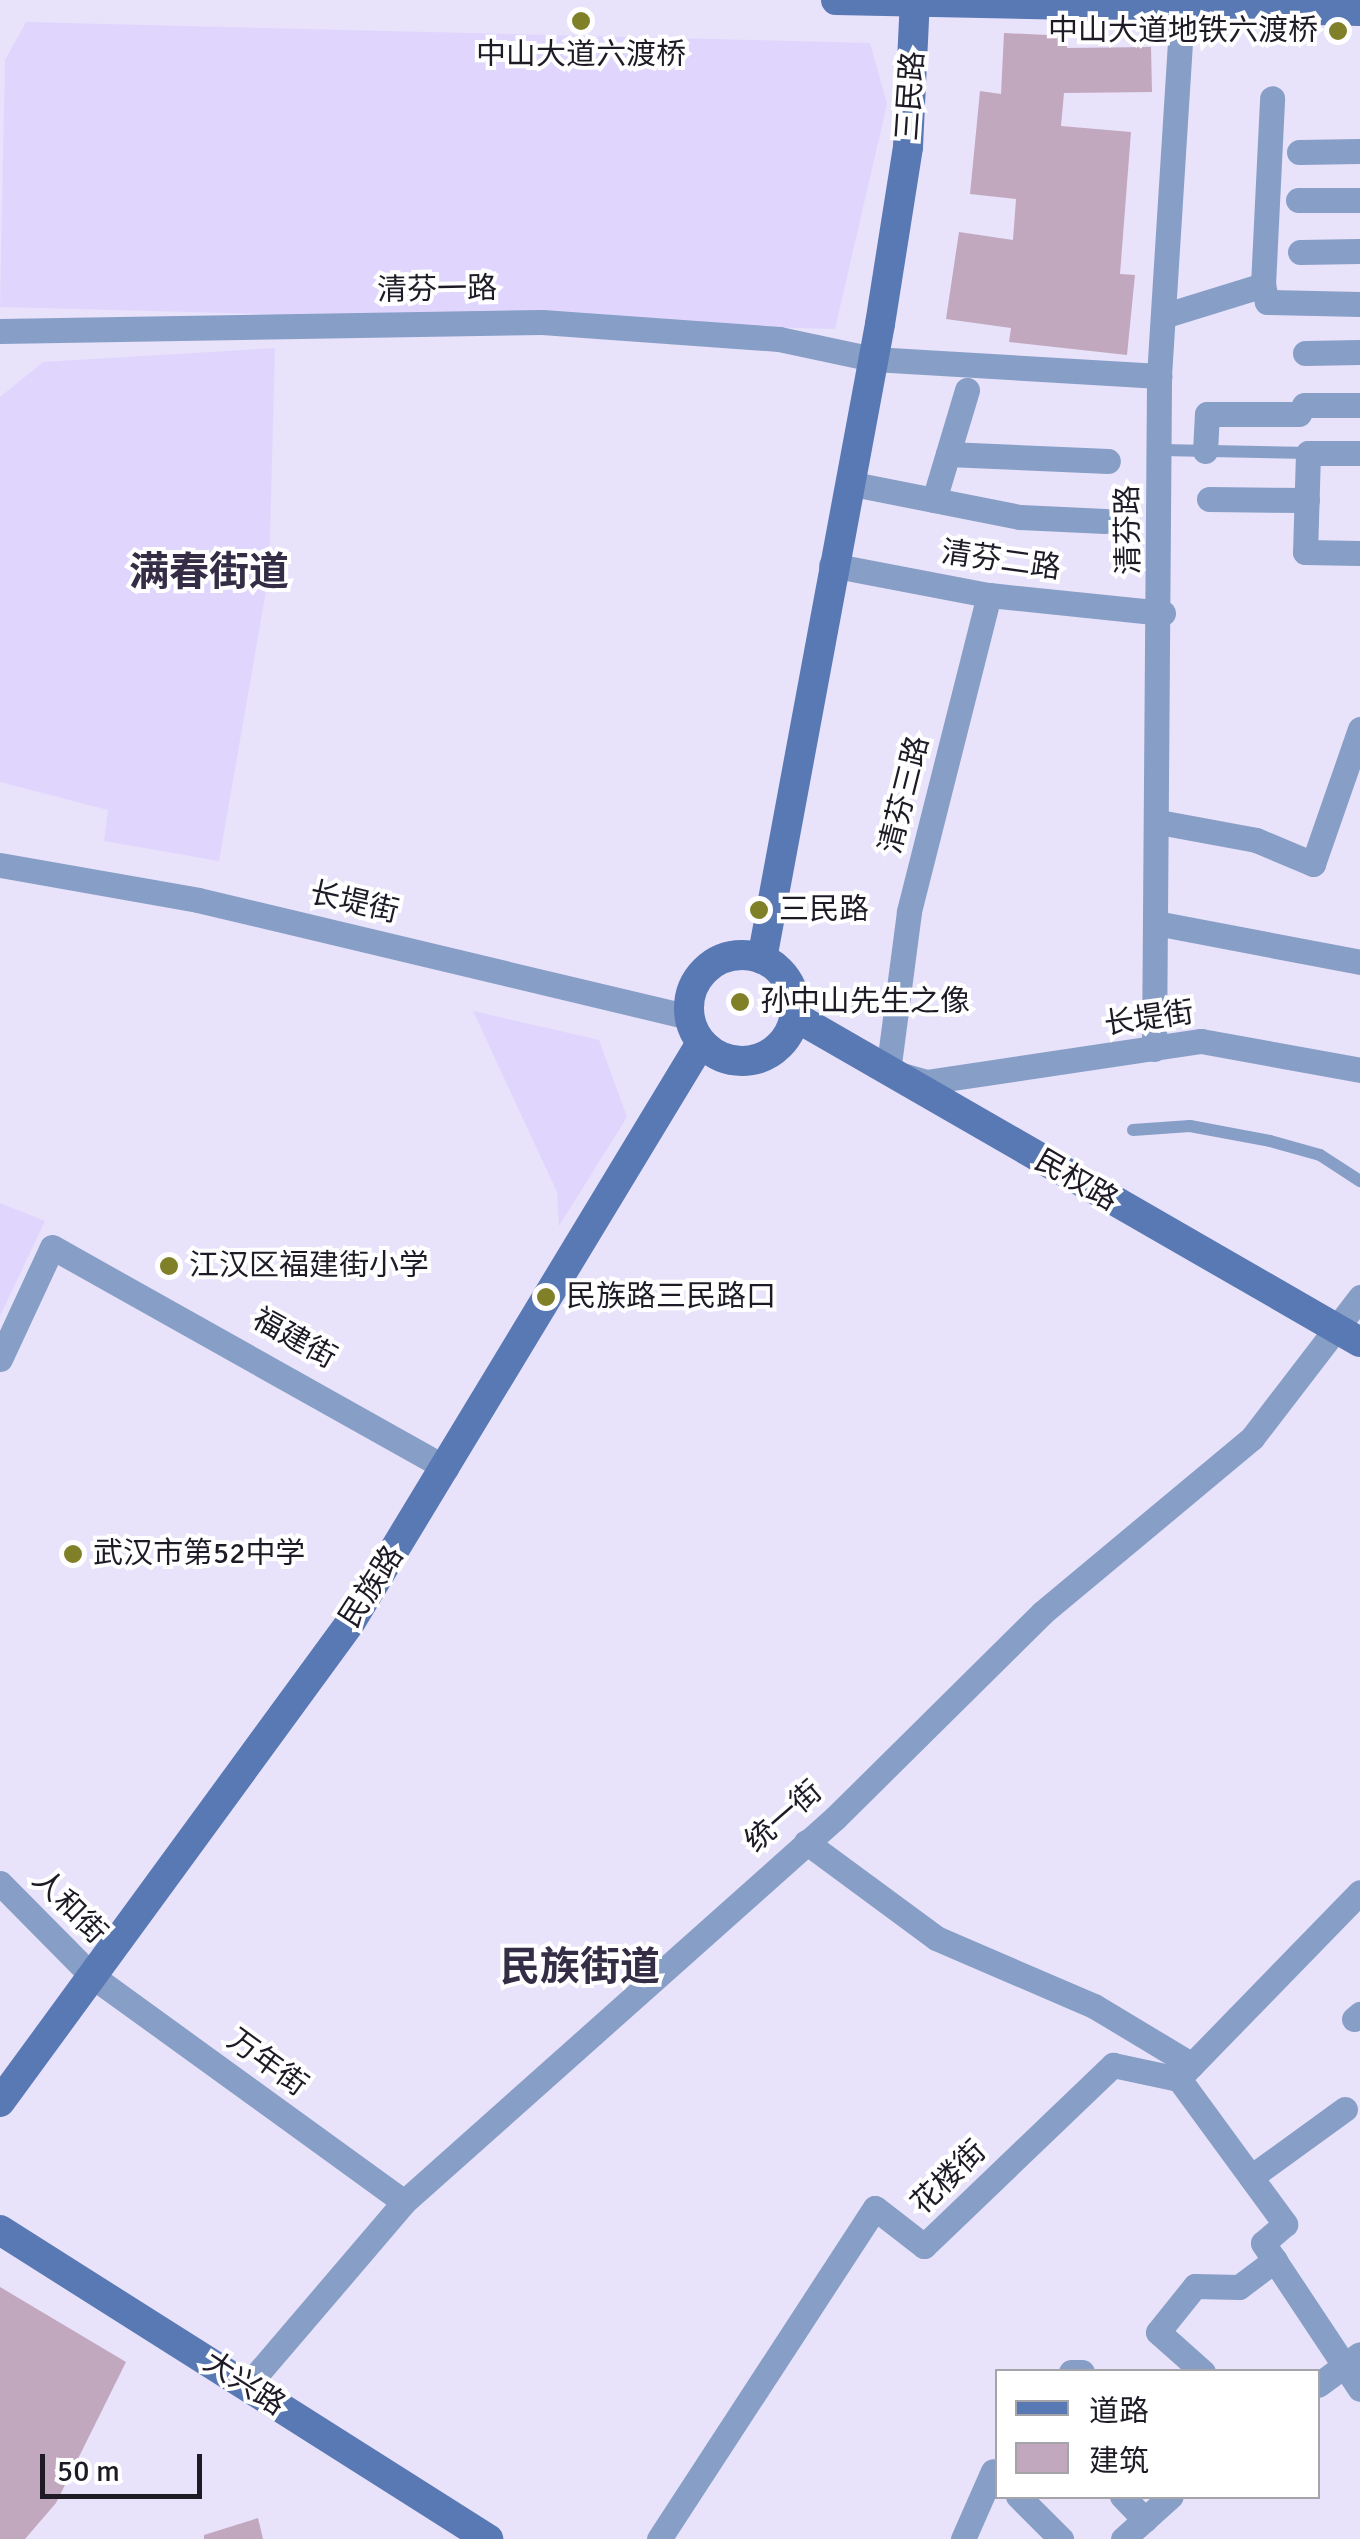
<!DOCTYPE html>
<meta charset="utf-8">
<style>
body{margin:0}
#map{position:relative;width:1360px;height:2539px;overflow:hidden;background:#e8e2fb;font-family:Signika,"Noto Sans SC",sans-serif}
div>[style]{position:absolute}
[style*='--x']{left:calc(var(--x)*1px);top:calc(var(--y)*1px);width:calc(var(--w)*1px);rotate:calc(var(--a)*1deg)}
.built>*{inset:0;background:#e0d6fd}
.building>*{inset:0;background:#c2a8be}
.lane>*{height:12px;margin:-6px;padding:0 6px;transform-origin:6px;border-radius:6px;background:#879ec6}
.street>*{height:25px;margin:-12.5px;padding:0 12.5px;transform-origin:12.5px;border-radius:12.5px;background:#879ec6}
.secondary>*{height:30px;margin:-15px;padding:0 15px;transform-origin:15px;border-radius:15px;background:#5979b4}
.secondary>.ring{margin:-15px;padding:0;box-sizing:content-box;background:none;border:30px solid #5979b4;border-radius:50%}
.dots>*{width:28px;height:28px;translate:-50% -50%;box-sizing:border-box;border:5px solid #fff;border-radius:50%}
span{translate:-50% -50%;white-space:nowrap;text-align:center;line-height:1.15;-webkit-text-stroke:8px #fff;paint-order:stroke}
.poi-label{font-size:30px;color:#1e1b26}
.right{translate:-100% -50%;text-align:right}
.left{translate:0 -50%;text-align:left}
.street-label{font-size:30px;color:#1e1b26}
.district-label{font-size:40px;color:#342d45;font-weight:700}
.legend{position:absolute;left:995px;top:2369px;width:325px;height:130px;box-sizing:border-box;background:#fff;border:2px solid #a5a4a8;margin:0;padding:12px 18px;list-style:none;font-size:30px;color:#1e1b26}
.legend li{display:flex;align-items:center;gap:20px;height:50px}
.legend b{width:50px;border:2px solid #a5a4a8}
.scale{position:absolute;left:40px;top:2454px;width:162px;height:45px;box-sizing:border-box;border:5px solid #1e1b26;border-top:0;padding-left:12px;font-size:30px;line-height:35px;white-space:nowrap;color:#1e1b26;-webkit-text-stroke:8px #fff;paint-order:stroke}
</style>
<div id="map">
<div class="built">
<div style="clip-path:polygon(26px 22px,870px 43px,887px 104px,835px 329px,0 307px,5px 60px)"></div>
<div style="clip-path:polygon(275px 348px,269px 574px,219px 861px,104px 841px,108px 810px,0 782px,0 397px,43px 362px)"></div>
<div style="clip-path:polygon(473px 1011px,599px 1040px,627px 1117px,559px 1226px,557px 1192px)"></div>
<div style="clip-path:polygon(0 1203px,45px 1221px,0 1316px)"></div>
</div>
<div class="building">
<div style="clip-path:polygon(1004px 33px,1068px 36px,1067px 48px,1151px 47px,1152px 92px,1064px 93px,1061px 126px,1131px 132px,1120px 274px,1135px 275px,1127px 355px,1009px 342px,1011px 328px,946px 319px,959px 232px,1013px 240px,1016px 199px,970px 194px,980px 91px,1001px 94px)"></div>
<div style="clip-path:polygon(0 2287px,126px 2362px,56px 2503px,25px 2539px,0 2539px)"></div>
<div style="clip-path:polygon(258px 2518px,263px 2539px,204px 2539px,204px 2535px)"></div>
</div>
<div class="lane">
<div style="--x:1161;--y:450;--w:147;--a:1.2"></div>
<div style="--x:1133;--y:1130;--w:57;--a:-4"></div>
<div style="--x:1190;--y:1126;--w:81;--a:10.6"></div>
<div style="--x:1270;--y:1141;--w:52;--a:15.6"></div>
<div style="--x:1320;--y:1155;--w:48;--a:33"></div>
</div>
<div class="street">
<div style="--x:1299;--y:152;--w:61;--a:-0.9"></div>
<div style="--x:1298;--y:200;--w:62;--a:0"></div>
<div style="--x:1300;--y:252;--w:60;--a:-1"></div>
<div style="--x:1263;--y:285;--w:187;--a:-87.2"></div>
<div style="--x:1163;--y:316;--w:105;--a:-17.2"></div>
<div style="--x:1263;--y:285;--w:17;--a:77"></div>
<div style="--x:1267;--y:302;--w:93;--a:1.2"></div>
<div style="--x:0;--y:331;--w:542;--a:-0.95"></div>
<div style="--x:542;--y:322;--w:238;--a:4.1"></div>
<div style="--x:779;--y:339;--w:96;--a:12"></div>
<div style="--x:873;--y:359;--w:287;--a:3.4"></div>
<div style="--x:1305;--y:353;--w:55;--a:-1"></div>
<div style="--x:1304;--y:405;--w:56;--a:0"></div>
<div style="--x:1205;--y:451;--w:37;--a:-87"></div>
<div style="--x:1207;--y:414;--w:92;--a:0"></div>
<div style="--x:1360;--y:453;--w:52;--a:180"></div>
<div style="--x:1308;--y:453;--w:99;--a:91.7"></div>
<div style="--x:1305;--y:552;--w:55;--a:1"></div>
<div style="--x:948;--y:454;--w:160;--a:2.5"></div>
<div style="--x:848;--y:483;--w:175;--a:11.2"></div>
<div style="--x:1020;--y:517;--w:85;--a:2.7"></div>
<div style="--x:1209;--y:499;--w:98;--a:0.6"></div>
<div style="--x:934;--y:500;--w:115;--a:-73.3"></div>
<div style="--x:831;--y:565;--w:161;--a:10.8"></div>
<div style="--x:989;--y:595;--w:175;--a:5.9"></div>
<div style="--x:989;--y:595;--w:327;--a:104.2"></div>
<div style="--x:909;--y:912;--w:160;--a:97.5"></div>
<div style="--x:888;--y:1071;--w:40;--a:16"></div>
<div style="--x:926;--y:1082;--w:278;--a:-8.5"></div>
<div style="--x:1201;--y:1041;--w:162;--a:10.3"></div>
<div style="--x:1159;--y:822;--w:99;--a:10.5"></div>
<div style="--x:1256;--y:840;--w:62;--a:22.8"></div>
<div style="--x:1313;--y:864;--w:143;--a:-70.8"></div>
<div style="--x:0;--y:865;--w:201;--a:10"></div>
<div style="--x:198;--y:900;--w:505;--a:13.4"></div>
<div style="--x:1156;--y:923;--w:208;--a:10.8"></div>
<div style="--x:1154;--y:1049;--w:673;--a:-89.57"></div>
<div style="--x:1159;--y:376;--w:366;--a:-86.4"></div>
<div style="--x:0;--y:1359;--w:123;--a:-65.1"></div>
<div style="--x:52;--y:1247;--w:452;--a:29.3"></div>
<div style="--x:806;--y:1842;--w:162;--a:36.4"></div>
<div style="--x:936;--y:1938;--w:172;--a:23.3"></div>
<div style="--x:1094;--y:2006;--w:114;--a:31"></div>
<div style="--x:0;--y:1883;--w:131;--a:45.3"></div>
<div style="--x:92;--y:1976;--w:385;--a:35.9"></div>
<div style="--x:1354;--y:2019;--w:8;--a:-40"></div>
<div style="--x:1182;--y:2075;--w:255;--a:-45.8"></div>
<div style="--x:1179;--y:2079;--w:180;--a:53.8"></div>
<div style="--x:1285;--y:2224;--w:29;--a:139"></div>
<div style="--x:1263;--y:2243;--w:175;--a:56.4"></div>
<div style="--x:1251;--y:2177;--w:116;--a:-35.9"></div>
<div style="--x:1071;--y:2372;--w:11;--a:0"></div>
<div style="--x:1203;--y:2372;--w:60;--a:-138.4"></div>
<div style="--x:1158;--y:2332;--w:59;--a:-51.2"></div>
<div style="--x:1195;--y:2286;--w:44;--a:1.3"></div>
<div style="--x:1239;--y:2287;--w:45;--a:-36.9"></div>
<div style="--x:1318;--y:2385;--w:52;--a:-36.4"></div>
<div style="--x:247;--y:2386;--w:242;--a:-49.5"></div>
<div style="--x:404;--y:2202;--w:577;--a:-41.7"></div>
<div style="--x:835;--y:1818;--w:291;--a:-44.7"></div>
<div style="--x:1042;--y:1613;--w:273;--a:-39.8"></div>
<div style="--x:1252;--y:1438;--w:178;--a:-52.5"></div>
<div style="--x:1018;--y:2496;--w:61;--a:45"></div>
<div style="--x:1122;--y:2496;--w:33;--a:46"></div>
<div style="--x:659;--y:2539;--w:395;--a:-56.9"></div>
<div style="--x:875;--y:2208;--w:62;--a:37.8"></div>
<div style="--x:924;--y:2246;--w:262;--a:-43.8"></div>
<div style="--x:1113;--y:2065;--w:67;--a:12"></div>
<div style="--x:963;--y:2539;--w:74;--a:-66.2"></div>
<div style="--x:1123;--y:2539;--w:64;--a:-41.9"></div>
</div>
<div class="secondary">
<div style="--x:836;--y:0;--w:524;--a:1.2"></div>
<div class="ring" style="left:689px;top:955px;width:76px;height:76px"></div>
<div style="--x:762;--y:959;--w:646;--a:-79.47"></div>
<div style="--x:880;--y:324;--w:179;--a:-81"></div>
<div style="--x:908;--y:147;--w:147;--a:-87.3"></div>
<div style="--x:794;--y:1016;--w:653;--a:29.94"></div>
<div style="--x:0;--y:2102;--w:593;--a:-53.84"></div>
<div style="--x:350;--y:1623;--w:678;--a:-58.82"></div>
<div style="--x:0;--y:2230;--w:578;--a:32.34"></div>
</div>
<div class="dots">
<div style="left:581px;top:21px;background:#808029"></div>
<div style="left:1338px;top:31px;background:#808029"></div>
<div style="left:759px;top:910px;background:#808029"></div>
<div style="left:740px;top:1002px;background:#808029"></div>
<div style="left:169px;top:1266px;background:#808029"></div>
<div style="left:546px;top:1297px;background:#808029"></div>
<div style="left:73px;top:1554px;background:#808029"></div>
</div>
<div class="poi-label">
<span class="right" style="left:1318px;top:31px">中山大道地铁六渡桥</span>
<span style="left:581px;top:55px">中山大道六渡桥</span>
<span class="left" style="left:779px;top:910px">三民路</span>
<span class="left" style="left:760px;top:1002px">孙中山先生之像</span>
<span class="left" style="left:189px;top:1266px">江汉区福建街小学</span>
<span class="left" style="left:566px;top:1297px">民族路三民路口</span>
<span class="left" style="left:93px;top:1554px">武汉市第52中学</span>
</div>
<div class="street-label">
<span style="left:911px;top:96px;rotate:-86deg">三民路</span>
<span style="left:437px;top:290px;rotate:-1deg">清芬一路</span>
<span style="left:1129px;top:530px;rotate:-91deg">清芬路</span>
<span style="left:1001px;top:561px;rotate:8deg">清芬二路</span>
<span style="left:905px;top:795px;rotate:-76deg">清芬三路</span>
<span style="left:354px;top:903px;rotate:13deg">长堤街</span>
<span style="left:1149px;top:1019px;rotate:-8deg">长堤街</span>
<span style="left:1076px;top:1181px;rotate:30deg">民权路</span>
<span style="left:294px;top:1339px;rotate:29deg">福建街</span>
<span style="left:372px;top:1587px;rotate:-57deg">民族路</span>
<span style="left:784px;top:1817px;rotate:-41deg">统一街</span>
<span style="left:69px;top:1907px;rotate:45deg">人和街</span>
<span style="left:267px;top:2063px;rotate:36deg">万年街</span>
<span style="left:949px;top:2178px;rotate:-44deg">花楼街</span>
<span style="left:244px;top:2384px;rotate:33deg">大兴路</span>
</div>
<div class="district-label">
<span style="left:209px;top:572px">满春街道</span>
<span style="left:580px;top:1967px">民族街道</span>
</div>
<ul class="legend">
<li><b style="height:12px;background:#5979b4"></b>道路</li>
<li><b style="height:28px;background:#c2a8be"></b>建筑</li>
</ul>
<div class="scale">50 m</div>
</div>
